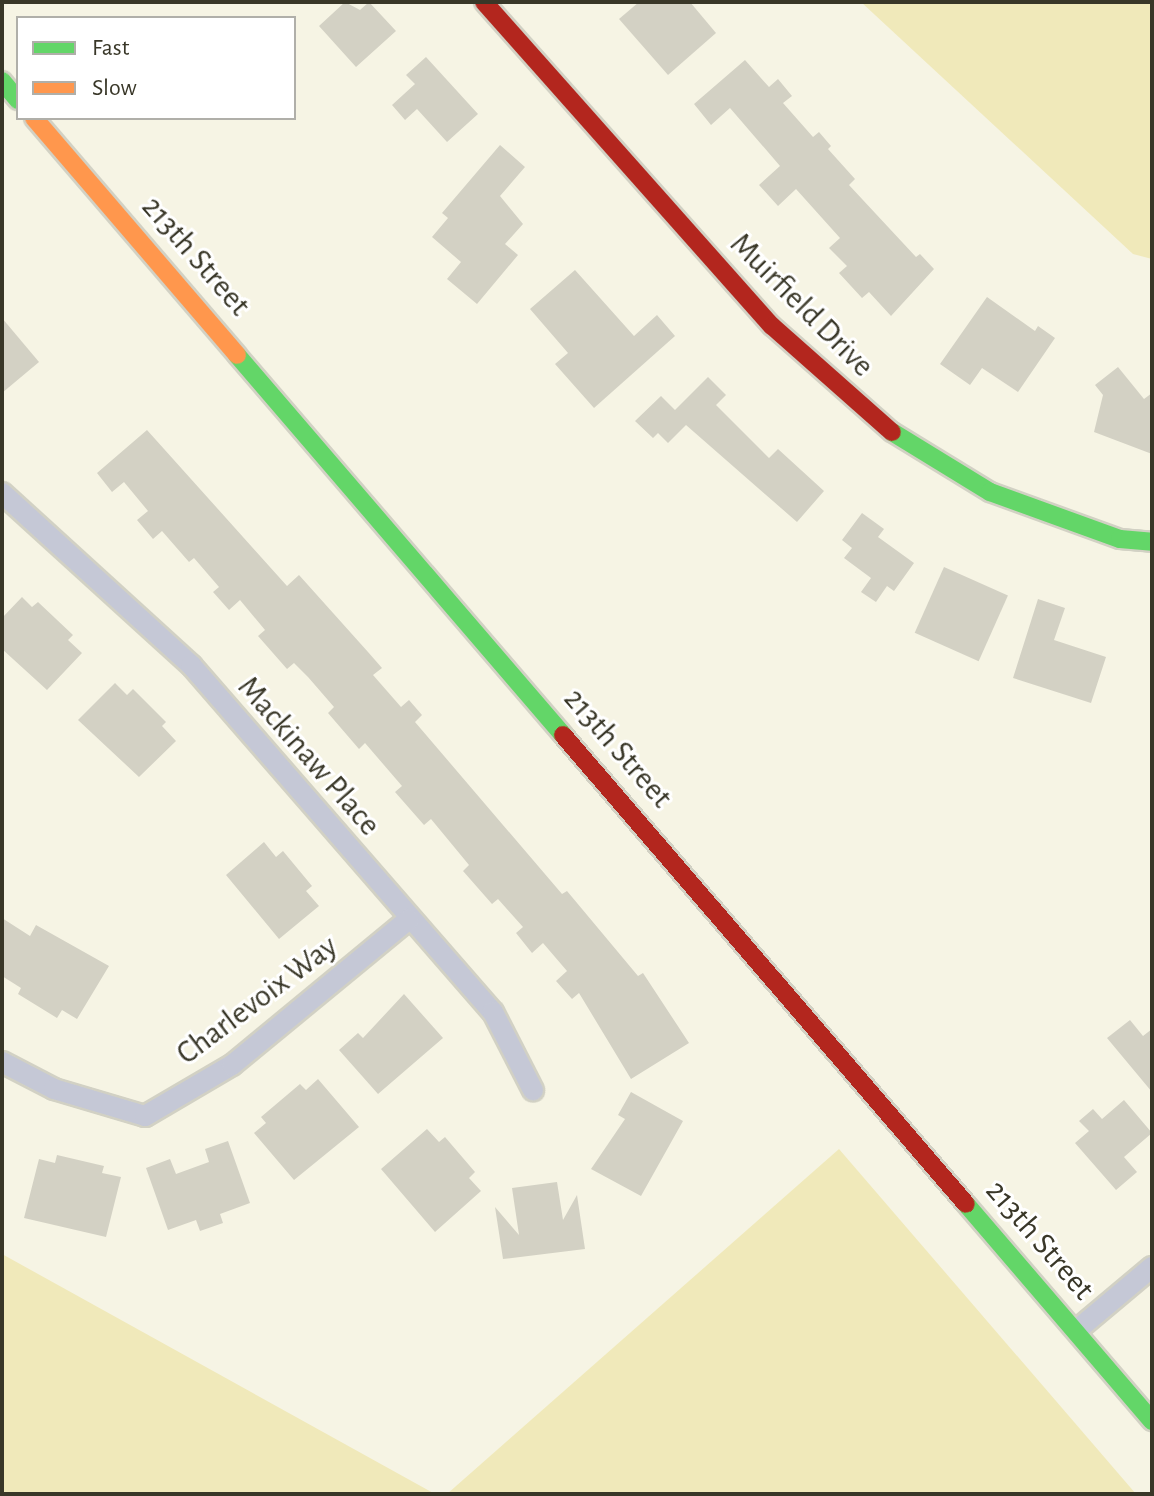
<!DOCTYPE html>
<style>
body{margin:0}
#map{position:relative;width:1154px;height:1496px;overflow:hidden;background:#f6f4e4;font-family:"Alegreya Sans",sans-serif}
div>[style]{position:absolute}
[style*='--x']{left:calc(var(--x)*1px);top:calc(var(--y)*1px);width:calc(var(--w)*1px);rotate:calc(var(--a)*1deg)}
.green>*{inset:0;background:#f0e9ba}
.building>*{inset:0;background:#d3d1c4;transform-origin:0 0}
.roads{filter:drop-shadow(2px 0 #d2d1c4) drop-shadow(-2px 0 #d2d1c4) drop-shadow(0 2px #d2d1c4) drop-shadow(0 -2px #d2d1c4)}
.street>*{height:20px;margin:-10px;padding:0 10px;transform-origin:10px;border-radius:10px;background:#c5c8d6}
.fast>*{height:18px;margin:-9px;padding:0 9px;transform-origin:9px;border-radius:9px;background:#63d668}
.slow>*{height:18px;margin:-9px;padding:0 9px;transform-origin:9px;border-radius:9px;background:#ff974d}
.jam>*{height:18px;margin:-9px;padding:0 9px;transform-origin:9px;border-radius:9px;background:#b3261e}
span{translate:-50% -50%;white-space:nowrap;text-align:center;line-height:1.15;-webkit-text-stroke:6px #fff;paint-order:stroke}
.street-label{font-size:32px;color:#393728}
.frame{position:absolute;inset:0;border:4px solid #393728;pointer-events:none}
.legend{position:absolute;left:16px;top:16px;width:280px;height:104px;box-sizing:border-box;background:#fff;border:2px solid #b0afa9;margin:0;padding:10px 14px;list-style:none;font-size:24px;color:#393728}
.legend li{display:flex;align-items:center;gap:16px;height:40px}
.legend b{width:40px;border:2px solid #b0afa9}
</style>
<div id="map">
<div class="green">
<div style="clip-path:polygon(861px 2px,1152px 2px,1152px 259px,1133px 254px)"></div>
<div style="clip-path:polygon(839px 1149px,1136px 1494px,447px 1494px)"></div>
<div style="clip-path:polygon(2px 1254px,435px 1494px,2px 1494px)"></div>
</div>
<div class="building">
<div style="clip-path:polygon(345px 2px,360px 10px,369px 2px,396px 31px,356px 67px,319px 26px)"></div>
<div style="clip-path:polygon(639px 2px,690px 2px,716px 33px,668px 75px,619px 19px)"></div>
<div style="clip-path:polygon(426px 57px,478px 114px,447px 142px,417px 109px,405px 120px,392px 105px,415px 84px,406px 75px)"></div>
<div style="clip-path:polygon(745px 60px,769px 87px,778px 79px,792px 96px,783px 103px,813px 137px,819px 132px,831px 146px,828px 149px,855px 179px,849px 185px,916px 257px,920px 254px,934px 269px,891px 316px,869px 292px,862px 298px,839px 273px,847px 266px,829px 248px,840px 238px,796px 189px,778px 206px,759px 185px,780px 166px,730px 108px,711px 125px,694px 104px)"></div>
<div style="clip-path:polygon(500px 145px,525px 167px,500px 196px,523px 224px,505px 244px,518px 255px,477px 304px,447px 279px,461px 262px,432px 237px,448px 218px,442px 213px)"></div>
<div style="clip-path:polygon(575px 270px,634px 336px,657px 315px,675px 336px,594px 408px,555px 364px,568px 353px,530px 309px)"></div>
<div style="clip-path:polygon(987px 297px,1035px 331px,1038px 326px,1055px 338px,1018px 392px,982px 368px,970px 385px,940px 364px)"></div>
<div style="clip-path:polygon(2px 318px,39px 362px,2px 393px)"></div>
<div style="clip-path:polygon(1118px 367px,1144px 399px,1152px 393px,1152px 454px,1094px 432px,1103px 395px,1095px 385px)"></div>
<div style="clip-path:polygon(708px 377px,726px 395px,716px 405px,769px 458px,778px 449px,824px 491px,797px 522px,686px 425px,668px 443px,658px 433px,653px 438px,635px 421px,661px 396px,675px 410px)"></div>
<div style="clip-path:polygon(147px 430px,287px 586px,299px 575px,368px 652px,382px 668px,373px 675px,401px 707px,409px 700px,422px 715px,415px 722px,562px 894px,567px 891px,638px 976px,643px 973px,689px 1043px,631px 1079px,579px 993px,572px 999px,556px 981px,567px 971px,543px 943px,532px 953px,516px 933px,523px 927px,498px 899px,492px 904px,463px 871px,469px 865px,431px 819px,424px 825px,395px 792px,402px 786px,365px 743px,359px 749px,328px 713px,334px 707px,308px 677px,294px 663px,287px 669px,258px 636px,265px 630px,240px 600px,229px 610px,213px 592px,219px 587px,194px 558px,189px 562px,162px 531px,153px 539px,137px 520px,148px 511px,124px 482px,112px 492px,97px 473px)"></div>
<div style="clip-path:polygon(862px 513px,884px 529px,878px 537px,914px 563px,894px 591px,887px 586px,876px 602px,861px 592px,871px 578px,844px 558px,852px 548px,842px 540px)"></div>
<div style="left:944px;top:567px;width:70px;height:72px;rotate:24deg"></div>
<div style="clip-path:polygon(22px 597px,32px 607px,38px 602px,73px 635px,68px 640px,82px 653px,47px 690px,2px 649px,2px 618px)"></div>
<div style="clip-path:polygon(1038px 599px,1065px 608px,1054px 640px,1106px 657px,1091px 703px,1013px 678px)"></div>
<div style="clip-path:polygon(115px 683px,127px 695px,133px 689px,166px 722px,162px 726px,176px 741px,139px 777px,78px 720px)"></div>
<div style="clip-path:polygon(264px 842px,276px 857px,283px 851px,312px 886px,306px 891px,319px 906px,279px 939px,226px 875px)"></div>
<div style="clip-path:polygon(2px 918px,30px 936px,36px 925px,109px 966px,77px 1019px,62px 1010px,57px 1018px,18px 994px,21px 988px,2px 976px)"></div>
<div style="clip-path:polygon(404px 994px,443px 1038px,378px 1094px,339px 1050px,358px 1033px,363px 1038px)"></div>
<div style="clip-path:polygon(1130px 1020px,1143px 1036px,1152px 1029px,1152px 1092px,1107px 1038px)"></div>
<div style="clip-path:polygon(318px 1079px,359px 1127px,294px 1180px,254px 1133px,266px 1123px,261px 1117px,300px 1084px,306px 1090px)"></div>
<div style="clip-path:polygon(631px 1092px,683px 1121px,641px 1196px,591px 1169px,625px 1119px,618px 1115px)"></div>
<div style="clip-path:polygon(1124px 1100px,1152px 1133px,1124px 1157px,1137px 1172px,1116px 1190px,1075px 1143px,1089px 1131px,1079px 1121px,1093px 1109px,1102px 1119px)"></div>
<div style="clip-path:polygon(427px 1129px,439px 1142px,445px 1137px,475px 1172px,469px 1178px,481px 1191px,435px 1232px,381px 1169px)"></div>
<div style="clip-path:polygon(228px 1141px,250px 1203px,220px 1214px,223px 1223px,200px 1231px,196px 1220px,168px 1230px,146px 1168px,170px 1159px,176px 1174px,209px 1162px,205px 1149px)"></div>
<div style="clip-path:polygon(57px 1155px,104px 1166px,102px 1173px,121px 1177px,106px 1237px,24px 1218px,39px 1159px,55px 1163px)"></div>
<div style="clip-path:polygon(557px 1182px,563px 1220px,577px 1195px,585px 1249px,503px 1259px,495px 1207px,519px 1235px,512px 1188px)"></div>
</div>
<div class="roads">
<div class="street">
<div style="--x:2;--y:493;--w:256;--a:42.3"></div>
<div style="--x:191;--y:665;--w:460;--a:49"></div>
<div style="--x:493;--y:1012;--w:88;--a:62.9"></div>
<div style="--x:2;--y:1062;--w:59;--a:27.4"></div>
<div style="--x:54;--y:1089;--w:95;--a:16.5"></div>
<div style="--x:145;--y:1116;--w:101;--a:-30.4"></div>
<div style="--x:232;--y:1065;--w:229;--a:-39.5"></div>
<div style="--x:1077;--y:1330;--w:98;--a:-40"></div>
</div>
<div class="fast">
<div style="--x:2;--y:81;--w:25;--a:50"></div>
<div style="--x:237;--y:355;--w:501;--a:49.37"></div>
<div style="--x:892;--y:432;--w:115;--a:31.5"></div>
<div style="--x:990;--y:492;--w:138;--a:19.9"></div>
<div style="--x:1120;--y:539;--w:32;--a:5"></div>
<div style="--x:966;--y:1204;--w:286;--a:49.4"></div>
</div>
<div class="slow">
<div style="--x:34;--y:118;--w:312;--a:49.4"></div>
</div>
<div class="jam">
<div style="--x:484;--y:2;--w:433;--a:48.4"></div>
<div style="--x:772;--y:326;--w:160;--a:41.5"></div>
<div style="--x:563;--y:735;--w:618;--a:49.33"></div>
</div>
</div>
<div class="street-label">
<span style="left:196px;top:256px;rotate:49deg">213th Street</span>
<span style="left:802px;top:305px;rotate:45deg">Muirfield Drive</span>
<span style="left:618px;top:748px;rotate:49deg">213th Street</span>
<span style="left:309px;top:756px;rotate:49deg">Mackinaw Place</span>
<span style="left:257px;top:1000px;rotate:-37deg">Charlevoix Way</span>
<span style="left:1040px;top:1240px;rotate:49deg">213th Street</span>
</div>
<div class="frame"></div>
<ul class="legend">
<li><b style="height:10px;background:#63d668"></b>Fast</li>
<li><b style="height:10px;background:#ff974d"></b>Slow</li>
</ul>
</div>
